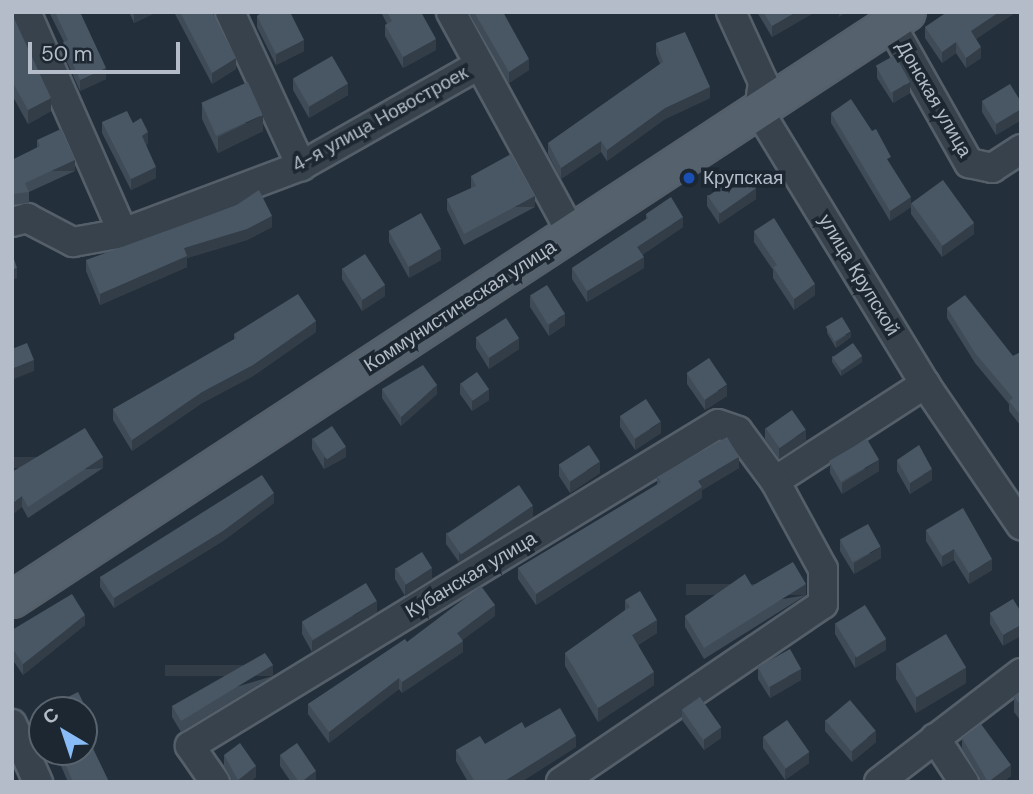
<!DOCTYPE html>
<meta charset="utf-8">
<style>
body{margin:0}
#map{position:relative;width:1033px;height:794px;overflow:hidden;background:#23303c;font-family:"DM Sans",sans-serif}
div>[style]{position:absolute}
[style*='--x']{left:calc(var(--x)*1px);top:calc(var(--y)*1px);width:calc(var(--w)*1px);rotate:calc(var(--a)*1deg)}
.roads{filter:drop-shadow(2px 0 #555f6a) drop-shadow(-2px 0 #555f6a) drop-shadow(0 2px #555f6a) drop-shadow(0 -2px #555f6a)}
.minor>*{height:28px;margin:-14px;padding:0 14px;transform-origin:14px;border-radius:14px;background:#37424c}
.major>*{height:35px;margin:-17.5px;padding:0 17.5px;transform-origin:17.5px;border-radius:17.5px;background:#55616c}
.wall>*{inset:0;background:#3f4b57}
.shaded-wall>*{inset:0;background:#333d47;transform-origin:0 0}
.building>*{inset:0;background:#495765;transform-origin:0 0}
.dots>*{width:19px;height:19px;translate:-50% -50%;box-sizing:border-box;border:4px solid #1c2731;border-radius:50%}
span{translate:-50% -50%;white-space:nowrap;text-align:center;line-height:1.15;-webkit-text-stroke:7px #1c2731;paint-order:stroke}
.street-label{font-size:19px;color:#b3bcc8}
.poi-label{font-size:19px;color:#b3bcc8}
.left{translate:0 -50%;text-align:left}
.frame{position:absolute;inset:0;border:14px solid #b3bcc8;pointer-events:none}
.north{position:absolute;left:28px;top:696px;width:70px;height:70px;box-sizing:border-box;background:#1c2731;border:2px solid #58636d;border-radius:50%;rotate:321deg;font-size:19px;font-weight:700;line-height:28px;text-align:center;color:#b3bcc8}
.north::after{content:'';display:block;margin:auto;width:24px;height:32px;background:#89bcf6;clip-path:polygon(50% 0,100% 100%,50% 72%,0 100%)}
.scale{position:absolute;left:28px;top:42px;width:152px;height:32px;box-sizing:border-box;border:4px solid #b3bcc8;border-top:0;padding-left:9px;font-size:21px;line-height:24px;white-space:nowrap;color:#b3bcc8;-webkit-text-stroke:5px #1c2731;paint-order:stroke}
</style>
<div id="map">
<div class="roads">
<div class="minor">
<div style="--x:26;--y:12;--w:241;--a:66.3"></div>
<div style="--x:230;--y:12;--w:170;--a:65.2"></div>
<div style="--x:451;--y:12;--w:251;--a:61.4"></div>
<div style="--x:731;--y:12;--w:77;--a:65.4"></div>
<div style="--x:763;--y:82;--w:29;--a:98"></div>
<div style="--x:759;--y:111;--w:320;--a:58.7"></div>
<div style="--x:925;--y:384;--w:171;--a:55.8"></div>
<div style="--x:890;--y:23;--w:161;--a:60.6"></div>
<div style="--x:969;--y:163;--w:24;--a:12"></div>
<div style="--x:992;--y:168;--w:35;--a:-33"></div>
<div style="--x:12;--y:222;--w:16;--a:-15"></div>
<div style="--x:27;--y:218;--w:52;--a:27.6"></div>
<div style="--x:73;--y:242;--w:51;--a:-10.2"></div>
<div style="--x:123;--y:233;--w:190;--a:-20.6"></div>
<div style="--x:301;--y:166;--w:205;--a:-29.6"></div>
<div style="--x:775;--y:481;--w:179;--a:-32.9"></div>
<div style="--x:12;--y:724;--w:64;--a:65.9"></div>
<div style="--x:935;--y:738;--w:53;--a:56.6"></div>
<div style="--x:215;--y:782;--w:44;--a:-124.8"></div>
<div style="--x:190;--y:746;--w:618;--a:-31.38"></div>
<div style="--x:718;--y:424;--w:21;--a:19"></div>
<div style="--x:738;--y:431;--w:62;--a:53.5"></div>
<div style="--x:775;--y:481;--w:100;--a:61.4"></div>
<div style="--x:823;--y:569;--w:35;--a:90"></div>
<div style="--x:823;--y:604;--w:317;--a:145.8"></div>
<div style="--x:879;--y:782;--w:179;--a:-37.5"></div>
</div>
<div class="major">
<div style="--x:12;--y:599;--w:1070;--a:-33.26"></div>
</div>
</div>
<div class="wall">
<div style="clip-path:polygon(49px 12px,80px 12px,106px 79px,80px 91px,63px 53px,64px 42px)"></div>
<div style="clip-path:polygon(129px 12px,157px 12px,134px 23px)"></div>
<div style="clip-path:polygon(174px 12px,212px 12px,236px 69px,212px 84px)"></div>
<div style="clip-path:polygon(258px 12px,290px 12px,304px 51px,276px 65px,257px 27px,257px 16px,259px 15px)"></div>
<div style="clip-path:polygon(381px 12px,421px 12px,436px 50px,403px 68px,385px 36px,385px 25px,387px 24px)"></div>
<div style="clip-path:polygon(468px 12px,503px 12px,529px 70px,509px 83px)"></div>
<div style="clip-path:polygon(757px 12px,815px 12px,772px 37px)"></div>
<div style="clip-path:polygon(963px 12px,1016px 12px,976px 39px,981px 58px,966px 68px,956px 53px,942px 63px,925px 38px,925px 27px)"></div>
<div style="clip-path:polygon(12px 14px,51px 111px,28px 124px,12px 95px)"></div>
<div style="clip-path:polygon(656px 43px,710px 98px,665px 119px,607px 161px,601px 152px,561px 179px,548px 154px,548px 143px,660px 64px,656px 54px)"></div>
<div style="clip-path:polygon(877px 67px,910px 93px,893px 103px,877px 78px)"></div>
<div style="clip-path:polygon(293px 79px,348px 95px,309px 118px,293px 90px)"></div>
<div style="clip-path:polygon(982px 101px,1021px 102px,1021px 120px,996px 135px,982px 112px)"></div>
<div style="clip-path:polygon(202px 103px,263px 131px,218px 153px,202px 119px)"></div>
<div style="clip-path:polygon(831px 113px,891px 166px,911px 207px,890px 221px,831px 123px)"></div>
<div style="clip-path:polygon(102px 122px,133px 123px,148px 143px,146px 145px,156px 178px,131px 190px,102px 133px)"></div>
<div style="clip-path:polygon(37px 140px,75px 171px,29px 192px,29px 203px,12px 205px,12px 160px,37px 148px)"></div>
<div style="clip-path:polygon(471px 176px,535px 207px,464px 245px,447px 210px,447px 199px,471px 188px)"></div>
<div style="clip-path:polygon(707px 195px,756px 199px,719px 224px,707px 206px)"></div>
<div style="clip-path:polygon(911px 203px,974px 234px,942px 257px,911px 214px)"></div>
<div style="clip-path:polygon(646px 214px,683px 227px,642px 255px,644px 268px,587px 302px,572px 279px,572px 268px,646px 219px)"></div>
<div style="clip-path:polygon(272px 227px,247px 240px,187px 258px,187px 267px,100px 305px,86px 271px,86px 260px)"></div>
<div style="clip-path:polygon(389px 231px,441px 260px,409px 278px,389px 242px)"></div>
<div style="clip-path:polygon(754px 231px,815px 295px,794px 310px,773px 278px,773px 270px,754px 242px)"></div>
<div style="clip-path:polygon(342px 268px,385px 296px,362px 311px,342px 279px)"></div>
<div style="clip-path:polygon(530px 296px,565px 325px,549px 336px,530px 307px)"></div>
<div style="clip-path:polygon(947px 308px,1013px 356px,1021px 352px,1021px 426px,1009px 411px,1009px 404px,975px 363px,947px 318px)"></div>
<div style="clip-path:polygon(827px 328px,851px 337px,836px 348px,827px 333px)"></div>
<div style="clip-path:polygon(316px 332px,253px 376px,202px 403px,132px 451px,113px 420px,113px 409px,234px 340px,234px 334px)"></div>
<div style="clip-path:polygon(476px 337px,519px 349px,489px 369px,476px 348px)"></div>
<div style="clip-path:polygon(832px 356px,862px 362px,841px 376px,832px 362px)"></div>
<div style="clip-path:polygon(687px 373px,727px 396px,705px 410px,687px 384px)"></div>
<div style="clip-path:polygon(460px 383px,489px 400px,472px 411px,460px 394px)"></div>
<div style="clip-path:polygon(382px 389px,437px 394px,401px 426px,382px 398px)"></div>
<div style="clip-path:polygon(620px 416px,661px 433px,635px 450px,620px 427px)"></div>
<div style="clip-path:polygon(765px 428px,806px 441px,779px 459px,765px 439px)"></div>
<div style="clip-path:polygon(312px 438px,346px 457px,324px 469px,312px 449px)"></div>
<div style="clip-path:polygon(897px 460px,932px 480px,910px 494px,897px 471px)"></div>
<div style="clip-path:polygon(830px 462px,879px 471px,842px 494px,830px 473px)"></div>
<div style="clip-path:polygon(559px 465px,600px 473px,570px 493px,559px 476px)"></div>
<div style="clip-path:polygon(103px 468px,28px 518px,22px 507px,12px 472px)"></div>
<div style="clip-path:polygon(739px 468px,702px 490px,702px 498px,536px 605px,518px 579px,518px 568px,657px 485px,657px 477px)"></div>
<div style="clip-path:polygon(274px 503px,223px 541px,114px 608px,100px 587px,100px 577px)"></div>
<div style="clip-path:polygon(533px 517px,459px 562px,446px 544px,446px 533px)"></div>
<div style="clip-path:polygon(926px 530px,992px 570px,969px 584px,954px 560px,942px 567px,926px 541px)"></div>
<div style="clip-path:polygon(840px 540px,881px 558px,854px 574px,840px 551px)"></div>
<div style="clip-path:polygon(395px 568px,432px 579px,405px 596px,395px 579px)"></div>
<div style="clip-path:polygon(806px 595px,704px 659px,685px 627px,685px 616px)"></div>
<div style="clip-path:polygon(1013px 599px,1003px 646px,990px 624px,990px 613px)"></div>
<div style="clip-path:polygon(625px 600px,657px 633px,638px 645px,654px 685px,598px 722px,565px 666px,565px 653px,625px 610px)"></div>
<div style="clip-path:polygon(377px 612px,312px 652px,302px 634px,302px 623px)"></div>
<div style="clip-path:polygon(495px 616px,462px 640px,463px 652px,402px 693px,399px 689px,329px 743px,308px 714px,308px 704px,407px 642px)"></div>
<div style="clip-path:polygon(835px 623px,886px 650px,855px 668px,835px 634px)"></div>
<div style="clip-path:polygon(85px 625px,23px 675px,12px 659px,12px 630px)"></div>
<div style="clip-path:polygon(896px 663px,966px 683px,916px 713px,896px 679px)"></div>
<div style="clip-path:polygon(758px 668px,801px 680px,770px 698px,758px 679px)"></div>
<div style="clip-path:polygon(273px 676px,181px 732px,172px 717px,172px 706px)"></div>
<div style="clip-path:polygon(78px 692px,90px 727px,84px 730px,109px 782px,68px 782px,55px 752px,84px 752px)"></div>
<div style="clip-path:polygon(1021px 692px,1021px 721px,1014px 712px,1014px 697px)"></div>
<div style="clip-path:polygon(682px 709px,721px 738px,704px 750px,682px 720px)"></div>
<div style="clip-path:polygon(825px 720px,876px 742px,852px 762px,825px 731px)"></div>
<div style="clip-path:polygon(525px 728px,576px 747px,521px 782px,468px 782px,456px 761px,456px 750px,485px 744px)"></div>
<div style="clip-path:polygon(763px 737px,809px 763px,785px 780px,763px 748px)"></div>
<div style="clip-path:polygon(962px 738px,1011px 776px,1003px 782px,982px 782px,962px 749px)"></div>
<div style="clip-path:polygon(224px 755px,256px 777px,250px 782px,233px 782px,224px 766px)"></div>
<div style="clip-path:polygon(280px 755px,316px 782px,291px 782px,280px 766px)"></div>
</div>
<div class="shaded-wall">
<div style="clip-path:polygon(134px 12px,157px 12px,134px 23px)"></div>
<div style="clip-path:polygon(796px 12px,815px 12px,772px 37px,772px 26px)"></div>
<div style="clip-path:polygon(839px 12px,847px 12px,839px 17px)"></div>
<div style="clip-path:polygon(999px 12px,1016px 12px,971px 42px,971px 31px)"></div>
<div style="clip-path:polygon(436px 39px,436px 50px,403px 68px,403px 57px)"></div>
<div style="clip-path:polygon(304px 40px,304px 51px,276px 65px,276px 54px)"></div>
<div style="clip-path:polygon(956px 42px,956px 53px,942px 63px,942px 52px)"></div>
<div style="clip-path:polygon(981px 47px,981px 58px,966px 68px,966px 58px)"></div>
<div style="clip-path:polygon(236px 58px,236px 69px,212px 84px,212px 73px)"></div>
<div style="clip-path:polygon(529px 59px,529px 70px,509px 83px,509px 72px)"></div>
<div style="clip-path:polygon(106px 68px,106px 79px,80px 91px,80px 80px)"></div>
<div style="clip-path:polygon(910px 82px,910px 93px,893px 103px,893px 92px)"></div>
<div style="clip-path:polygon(348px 84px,348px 95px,309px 118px,309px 107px)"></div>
<div style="clip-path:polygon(710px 87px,710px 98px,665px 119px,607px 161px,607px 150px,665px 108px)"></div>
<div style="clip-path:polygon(51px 98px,51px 111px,28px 124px,28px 110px)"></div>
<div style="clip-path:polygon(1021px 109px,1021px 120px,996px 135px,996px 124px)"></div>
<div style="clip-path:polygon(263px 115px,263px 131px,218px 153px,218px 137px)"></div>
<div style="clip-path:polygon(148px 132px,148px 143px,142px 147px,142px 136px)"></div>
<div style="clip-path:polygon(601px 141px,601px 152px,561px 179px,561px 168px)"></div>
<div style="left:75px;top:160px;width:11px;height:55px;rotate:90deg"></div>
<div style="clip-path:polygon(156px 167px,156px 178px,131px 190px,131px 179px)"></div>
<div style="clip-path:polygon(756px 188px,756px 199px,719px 224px,719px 213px)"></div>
<div style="left:535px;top:196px;width:11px;height:81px;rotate:90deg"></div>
<div style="clip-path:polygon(911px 197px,911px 207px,890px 221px,890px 211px)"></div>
<div style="clip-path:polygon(272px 216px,272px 227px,247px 240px,187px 258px,187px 267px,100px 305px,100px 294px,184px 248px)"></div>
<div style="clip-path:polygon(683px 217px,683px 227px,637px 258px,637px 247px)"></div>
<div style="clip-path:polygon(974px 223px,974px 234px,942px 257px,942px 246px)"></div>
<div style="clip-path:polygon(441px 249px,441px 260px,409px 278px,409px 267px)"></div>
<div style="clip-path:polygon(644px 257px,644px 268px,587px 302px,587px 291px)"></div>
<div style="clip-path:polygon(17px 268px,17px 278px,12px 280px,12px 270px)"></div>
<div style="clip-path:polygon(815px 284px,815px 295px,794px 310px,794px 299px)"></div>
<div style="clip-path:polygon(385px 285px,385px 296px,362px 311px,362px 300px)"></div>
<div style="clip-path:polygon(565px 314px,565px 325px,549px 336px,549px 325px)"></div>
<div style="clip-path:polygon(316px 321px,316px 332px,253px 376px,202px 403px,132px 451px,132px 440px,202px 392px)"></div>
<div style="clip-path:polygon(851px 332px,851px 337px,836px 348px,836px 342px)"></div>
<div style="clip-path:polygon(519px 338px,519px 349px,489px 369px,489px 358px)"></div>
<div style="clip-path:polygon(862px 356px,862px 362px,841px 376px,841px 370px)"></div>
<div style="clip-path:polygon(34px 360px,34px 371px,14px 379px,14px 368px)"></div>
<div style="clip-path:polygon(437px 385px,437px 394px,401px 426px,401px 417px)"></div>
<div style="clip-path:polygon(727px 385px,727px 396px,705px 410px,705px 400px)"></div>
<div style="clip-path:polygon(489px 389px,489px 400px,472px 411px,472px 400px)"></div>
<div style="clip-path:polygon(661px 422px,661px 433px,635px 450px,635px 439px)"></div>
<div style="clip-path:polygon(806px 430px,806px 441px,779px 459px,779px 448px)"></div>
<div style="clip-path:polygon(346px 447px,346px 457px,324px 469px,324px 458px)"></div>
<div style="left:103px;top:457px;width:11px;height:90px;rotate:90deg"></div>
<div style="clip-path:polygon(739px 457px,739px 468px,702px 490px,702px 498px,536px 605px,536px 594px,698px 481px)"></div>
<div style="clip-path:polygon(879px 460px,879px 471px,842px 494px,842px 483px)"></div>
<div style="clip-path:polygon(600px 462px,600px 473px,570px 493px,570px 482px)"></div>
<div style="clip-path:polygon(932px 469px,932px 480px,910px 494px,910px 483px)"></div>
<div style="clip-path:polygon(274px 493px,274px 503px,223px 541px,114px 608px,114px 598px)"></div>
<div style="clip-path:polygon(22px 496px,22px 507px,12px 515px,12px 504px)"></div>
<div style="clip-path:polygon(533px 506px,533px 517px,459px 562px,459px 552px)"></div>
<div style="clip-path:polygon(881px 547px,881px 558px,854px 574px,854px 563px)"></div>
<div style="clip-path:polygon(954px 549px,954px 560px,942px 567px,942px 556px)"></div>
<div style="clip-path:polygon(992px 559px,992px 570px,969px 584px,969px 573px)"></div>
<div style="clip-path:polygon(432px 568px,432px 579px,405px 596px,405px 585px)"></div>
<div style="left:806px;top:584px;width:11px;height:120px;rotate:90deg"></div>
<div style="clip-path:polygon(377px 601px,377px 612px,312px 652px,312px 641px)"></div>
<div style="clip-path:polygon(495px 605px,495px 616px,457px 644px,457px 633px)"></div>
<div style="clip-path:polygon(85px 615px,85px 625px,23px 675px,23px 664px)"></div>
<div style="clip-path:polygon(657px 620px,657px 633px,632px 648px,632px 635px)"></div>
<div style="clip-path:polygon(1021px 625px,1021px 636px,1003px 646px,1003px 635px)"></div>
<div style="clip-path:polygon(886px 639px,886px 650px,855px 668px,855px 657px)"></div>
<div style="clip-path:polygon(463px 641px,463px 652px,402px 693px,402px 682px)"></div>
<div style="left:273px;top:665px;width:11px;height:108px;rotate:90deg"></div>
<div style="clip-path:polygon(966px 667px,966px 683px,916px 713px,916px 697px)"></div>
<div style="clip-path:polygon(801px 669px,801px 680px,770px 698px,770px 687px)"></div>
<div style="clip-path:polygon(654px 672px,654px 685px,598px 722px,598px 708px)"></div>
<div style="clip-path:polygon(399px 678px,399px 689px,329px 743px,329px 732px)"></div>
<div style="clip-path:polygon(90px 716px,90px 727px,84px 730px,84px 719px)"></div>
<div style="clip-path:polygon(721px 727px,721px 738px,704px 750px,704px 739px)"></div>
<div style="clip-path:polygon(876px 731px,876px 742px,852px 762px,852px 751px)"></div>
<div style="clip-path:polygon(576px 736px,576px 747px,521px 782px,503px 782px)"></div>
<div style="clip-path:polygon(809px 752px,809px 763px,785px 780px,785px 769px)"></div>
<div style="clip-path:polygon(1011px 765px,1011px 776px,1003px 782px,988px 782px)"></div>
<div style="clip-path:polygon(256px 766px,256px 777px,250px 782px,238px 782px,238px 780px)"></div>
<div style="clip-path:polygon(316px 771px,316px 782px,301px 782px)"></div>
</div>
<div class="building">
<div style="clip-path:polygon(55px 12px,80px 12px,106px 68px,80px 80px,63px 42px,68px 40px)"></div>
<div style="clip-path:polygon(180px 12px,212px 12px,236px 58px,212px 73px)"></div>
<div style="clip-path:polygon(263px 12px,290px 12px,304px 40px,276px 54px,257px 16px)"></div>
<div style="clip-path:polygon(387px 12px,421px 12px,436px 39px,403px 57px,385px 25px,392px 21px)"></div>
<div style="clip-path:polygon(474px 12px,503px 12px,529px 59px,509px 72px)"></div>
<div style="clip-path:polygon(763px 12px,796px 12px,772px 26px)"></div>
<div style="clip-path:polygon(947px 12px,959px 12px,960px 14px,963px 12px,999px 12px,971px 31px,981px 47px,966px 58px,956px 42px,942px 52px,925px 27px)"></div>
<div style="clip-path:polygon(12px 14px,51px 98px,28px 110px,12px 81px)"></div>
<div style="clip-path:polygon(685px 32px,710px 87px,665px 108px,607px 150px,601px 141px,561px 168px,548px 143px,663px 62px,656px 43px)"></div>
<div style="left:895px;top:55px;width:31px;height:22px;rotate:61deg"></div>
<div style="left:332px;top:56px;width:32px;height:45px;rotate:60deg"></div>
<div style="left:248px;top:82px;width:36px;height:51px;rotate:66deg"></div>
<div style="clip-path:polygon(1010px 84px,1021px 102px,1021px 109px,996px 124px,982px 101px)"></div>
<div style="clip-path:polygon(851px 99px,872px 131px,876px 129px,891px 157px,887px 159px,911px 197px,890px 211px,831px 113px)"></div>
<div style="clip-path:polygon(127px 111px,133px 123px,141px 118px,148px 132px,142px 136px,156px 167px,131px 179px,102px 122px)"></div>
<div style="clip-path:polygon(61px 129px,75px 160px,25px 183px,29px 192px,12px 194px,12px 160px,40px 146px,37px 140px)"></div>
<div style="clip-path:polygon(511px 154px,535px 196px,464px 234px,447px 199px,476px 186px,471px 176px)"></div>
<div style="left:744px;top:171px;width:21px;height:44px;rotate:55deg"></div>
<div style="left:943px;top:180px;width:53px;height:39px;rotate:54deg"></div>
<div style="clip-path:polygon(259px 190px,272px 216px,247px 229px,184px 248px,187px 256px,100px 294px,86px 260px,235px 206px)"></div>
<div style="clip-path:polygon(671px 197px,683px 217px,637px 247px,644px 257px,587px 291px,572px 268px,648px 218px,646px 214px)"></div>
<div style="left:421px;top:213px;width:41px;height:37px;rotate:61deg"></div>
<div style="clip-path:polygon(774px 218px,815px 284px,794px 299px,773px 267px,777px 265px,754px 231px)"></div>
<div style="clip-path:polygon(12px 253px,17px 268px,12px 270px)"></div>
<div style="left:365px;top:254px;width:37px;height:27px;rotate:57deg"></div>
<div style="left:547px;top:285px;width:34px;height:20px;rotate:58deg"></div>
<div style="clip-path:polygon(298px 294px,316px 321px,253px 365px,202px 392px,132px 440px,113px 409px,236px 338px,234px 334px)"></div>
<div style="clip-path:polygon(965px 295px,1013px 356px,1021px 352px,1021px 416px,1009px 401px,1013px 398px,975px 353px,947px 308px)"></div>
<div style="left:842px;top:317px;width:17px;height:19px;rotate:59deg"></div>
<div style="left:506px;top:318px;width:24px;height:36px;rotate:57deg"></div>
<div style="clip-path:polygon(27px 343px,34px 360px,14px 368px,12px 364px,12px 349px)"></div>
<div style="left:853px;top:343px;width:16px;height:25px;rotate:55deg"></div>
<div style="left:709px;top:358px;width:32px;height:27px;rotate:56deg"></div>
<div style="clip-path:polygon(423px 365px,437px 385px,401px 417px,382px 389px)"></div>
<div style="left:477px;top:372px;width:21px;height:20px;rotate:55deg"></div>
<div style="left:646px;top:399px;width:27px;height:31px;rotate:57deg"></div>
<div style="left:792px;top:410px;width:24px;height:32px;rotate:55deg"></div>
<div style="left:332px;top:426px;width:25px;height:23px;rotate:56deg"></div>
<div style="clip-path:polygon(85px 428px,103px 457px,28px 507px,22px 496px,12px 504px,12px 472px)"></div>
<div style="clip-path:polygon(727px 437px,739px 457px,698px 481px,702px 487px,536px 594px,518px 568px,661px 482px,657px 477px)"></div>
<div style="left:867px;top:439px;width:24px;height:44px;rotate:60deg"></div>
<div style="left:589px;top:445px;width:20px;height:36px;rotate:57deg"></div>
<div style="clip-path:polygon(919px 445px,932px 469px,910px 483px,897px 460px)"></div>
<div style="clip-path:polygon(262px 475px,274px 493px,223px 531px,114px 598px,100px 577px)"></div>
<div style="left:519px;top:485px;width:25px;height:87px;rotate:56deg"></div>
<div style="clip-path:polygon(963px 508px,992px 559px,969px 573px,954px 549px,942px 556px,926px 530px)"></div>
<div style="left:868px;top:524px;width:26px;height:32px;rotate:61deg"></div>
<div style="left:422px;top:552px;width:19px;height:31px;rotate:58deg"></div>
<div style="clip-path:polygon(793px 562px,806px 584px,704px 648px,685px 616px,745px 574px,752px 586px)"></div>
<div style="left:366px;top:583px;width:21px;height:75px;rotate:59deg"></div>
<div style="clip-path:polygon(481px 586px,495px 605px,457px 633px,463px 641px,402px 682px,399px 678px,329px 732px,308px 704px,405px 639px,407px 642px)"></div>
<div style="clip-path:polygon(640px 591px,657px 620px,632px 635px,654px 672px,598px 708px,565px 653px,630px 607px,625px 600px)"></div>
<div style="clip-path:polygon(72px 594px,85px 615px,23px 664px,12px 648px,12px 630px)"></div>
<div style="clip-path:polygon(1013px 599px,1021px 612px,1021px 625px,1003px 635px,990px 613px)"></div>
<div style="left:865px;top:605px;width:40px;height:35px;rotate:58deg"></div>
<div style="left:946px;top:634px;width:39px;height:58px;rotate:59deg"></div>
<div style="left:790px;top:649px;width:23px;height:37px;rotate:61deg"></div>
<div style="clip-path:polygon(265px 653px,273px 665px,181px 721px,172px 706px)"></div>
<div style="clip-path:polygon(78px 692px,90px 716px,84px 719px,84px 710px,42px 710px)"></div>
<div style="clip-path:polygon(1021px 692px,1021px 706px,1014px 697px)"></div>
<div style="left:700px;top:697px;width:37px;height:22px;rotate:55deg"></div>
<div style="left:850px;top:700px;width:40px;height:32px;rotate:50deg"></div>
<div style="clip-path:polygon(560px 708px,576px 736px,503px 782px,475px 782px,456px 750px,480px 736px,485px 744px,522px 722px,525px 728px)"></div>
<div style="left:787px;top:720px;width:39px;height:29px;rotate:55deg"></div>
<div style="clip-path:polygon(981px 724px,1011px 765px,988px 782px,962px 738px)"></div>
<div style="clip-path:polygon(84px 730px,109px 782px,73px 782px,60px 752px,84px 752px)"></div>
<div style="clip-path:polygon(240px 743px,256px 766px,238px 780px,224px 755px)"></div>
<div style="clip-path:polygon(297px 743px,316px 771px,301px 782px,299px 782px,280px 755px)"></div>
</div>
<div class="dots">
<div style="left:689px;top:178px;background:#1a4fb4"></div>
</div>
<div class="street-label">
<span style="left:934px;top:99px;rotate:60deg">Донская улица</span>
<span style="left:380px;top:119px;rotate:-29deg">4-я улица Новостроек</span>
<span style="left:859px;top:275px;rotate:59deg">улица Крупской</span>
<span style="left:460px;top:306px;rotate:-33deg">Коммунистическая улица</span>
<span style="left:471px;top:575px;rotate:-31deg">Кубанская улица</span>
</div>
<div class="poi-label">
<span class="left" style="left:703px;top:178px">Крупская</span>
</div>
<div class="frame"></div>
<div class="north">С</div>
<div class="scale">50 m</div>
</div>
